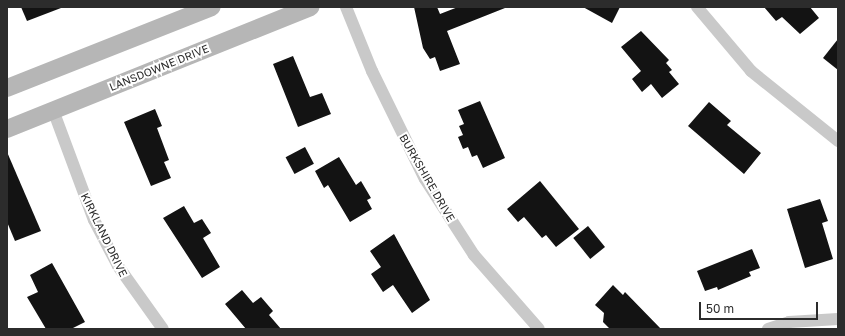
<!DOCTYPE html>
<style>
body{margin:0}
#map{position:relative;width:845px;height:336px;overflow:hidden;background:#fff;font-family:"Golos Text",sans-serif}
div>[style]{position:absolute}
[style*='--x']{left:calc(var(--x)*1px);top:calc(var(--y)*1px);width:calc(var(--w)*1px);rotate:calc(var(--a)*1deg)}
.building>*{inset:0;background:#131313;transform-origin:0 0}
.street>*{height:12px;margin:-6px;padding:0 6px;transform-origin:6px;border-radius:6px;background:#c9c9c9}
.secondary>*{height:18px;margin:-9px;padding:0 9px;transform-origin:9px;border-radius:9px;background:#b6b6b6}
span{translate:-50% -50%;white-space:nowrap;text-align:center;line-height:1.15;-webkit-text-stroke:4px #fff;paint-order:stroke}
.street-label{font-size:11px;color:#2c2c2c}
.frame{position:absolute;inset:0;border:8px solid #2c2c2c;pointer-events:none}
.scale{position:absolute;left:699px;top:302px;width:119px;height:18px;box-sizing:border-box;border:2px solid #2c2c2c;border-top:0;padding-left:5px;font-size:12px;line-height:14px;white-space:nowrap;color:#2c2c2c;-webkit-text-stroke:3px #fff;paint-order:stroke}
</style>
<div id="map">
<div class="building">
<div style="clip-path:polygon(21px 7px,61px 7px,61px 8px,27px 21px)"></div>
<div style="clip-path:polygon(414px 7px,437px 7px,440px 14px,458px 7px,505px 8px,447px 31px,460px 64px,440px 71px,435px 57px,430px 59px,423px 48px)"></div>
<div style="clip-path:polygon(583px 7px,620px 7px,612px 23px)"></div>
<div style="clip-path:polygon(764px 7px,810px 7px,819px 18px,800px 34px,782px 17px,776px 21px)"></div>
<div style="clip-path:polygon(641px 31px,669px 60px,666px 63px,672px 70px,669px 72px,679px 84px,662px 98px,651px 84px,642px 92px,632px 79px,641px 71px,621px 47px)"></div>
<div style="clip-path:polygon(838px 39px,838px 70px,823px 58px)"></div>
<div style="clip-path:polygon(293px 56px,310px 97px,322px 93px,331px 114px,298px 127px,273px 64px)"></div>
<div style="clip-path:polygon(480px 101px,505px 158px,483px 168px,477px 155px,472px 157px,468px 147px,463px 149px,458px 137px,463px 135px,459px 126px,464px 124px,458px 110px)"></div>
<div style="clip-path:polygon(709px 102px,731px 121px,727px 125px,761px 153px,744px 174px,688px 126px)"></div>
<div style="clip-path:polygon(155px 109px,162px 126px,157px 128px,169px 160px,164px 162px,171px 178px,151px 186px,124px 122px)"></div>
<div style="left:305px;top:147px;width:19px;height:22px;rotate:62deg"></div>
<div style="clip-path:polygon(7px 152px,41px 231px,15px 241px,7px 222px)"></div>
<div style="clip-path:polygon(339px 157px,356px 185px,361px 181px,371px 198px,367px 200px,372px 209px,350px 222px,328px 185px,324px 188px,315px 171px)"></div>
<div style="clip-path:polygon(540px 181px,579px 229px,556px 247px,546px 235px,542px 238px,524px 217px,518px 222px,507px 209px)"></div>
<div style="clip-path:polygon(820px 199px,828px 221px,822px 223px,833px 259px,805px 268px,787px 209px)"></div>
<div style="clip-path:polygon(184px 206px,194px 223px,202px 219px,211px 233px,203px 238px,220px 267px,202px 278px,163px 218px)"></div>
<div style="left:588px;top:226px;width:27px;height:19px;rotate:51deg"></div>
<div style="clip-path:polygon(394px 234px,430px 300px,412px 313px,393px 285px,383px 292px,371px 274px,381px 267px,370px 251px)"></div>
<div style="clip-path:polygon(752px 249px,760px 268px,749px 272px,751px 276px,718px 290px,717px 287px,705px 291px,697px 271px)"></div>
<div style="clip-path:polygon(52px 263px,85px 322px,71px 329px,46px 329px,27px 297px,38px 292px,30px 275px)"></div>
<div style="clip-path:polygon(613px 285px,623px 295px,625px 292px,661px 329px,610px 329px,603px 322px,604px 313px,595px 305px)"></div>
<div style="clip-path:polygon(242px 290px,253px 303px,261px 297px,273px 311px,269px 315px,281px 329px,246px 329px,225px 304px)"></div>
</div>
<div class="street">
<div style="--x:346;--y:7;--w:69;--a:67.9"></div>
<div style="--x:372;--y:71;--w:120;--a:63.9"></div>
<div style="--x:425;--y:179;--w:90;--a:57.2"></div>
<div style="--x:474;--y:255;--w:98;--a:48.7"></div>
<div style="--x:697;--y:7;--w:84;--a:49.8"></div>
<div style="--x:751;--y:71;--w:112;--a:38.8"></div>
<div style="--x:53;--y:110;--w:117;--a:69.6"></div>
<div style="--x:94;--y:220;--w:52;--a:62.4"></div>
<div style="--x:118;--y:266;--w:77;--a:54.5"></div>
<div style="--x:768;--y:329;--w:22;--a:-18"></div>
<div style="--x:789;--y:322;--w:49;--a:-3.5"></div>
</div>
<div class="secondary">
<div style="--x:7;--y:88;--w:220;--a:-21.6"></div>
<div style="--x:7;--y:129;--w:327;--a:-21.9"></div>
</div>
<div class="street-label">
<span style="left:159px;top:68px;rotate:-22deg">LANSDOWNE DRIVE</span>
<span style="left:427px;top:178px;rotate:60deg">BURKSHIRE DRIVE</span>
<span style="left:104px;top:235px;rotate:64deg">KIRKLAND DRIVE</span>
</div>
<div class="frame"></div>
<div class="scale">50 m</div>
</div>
